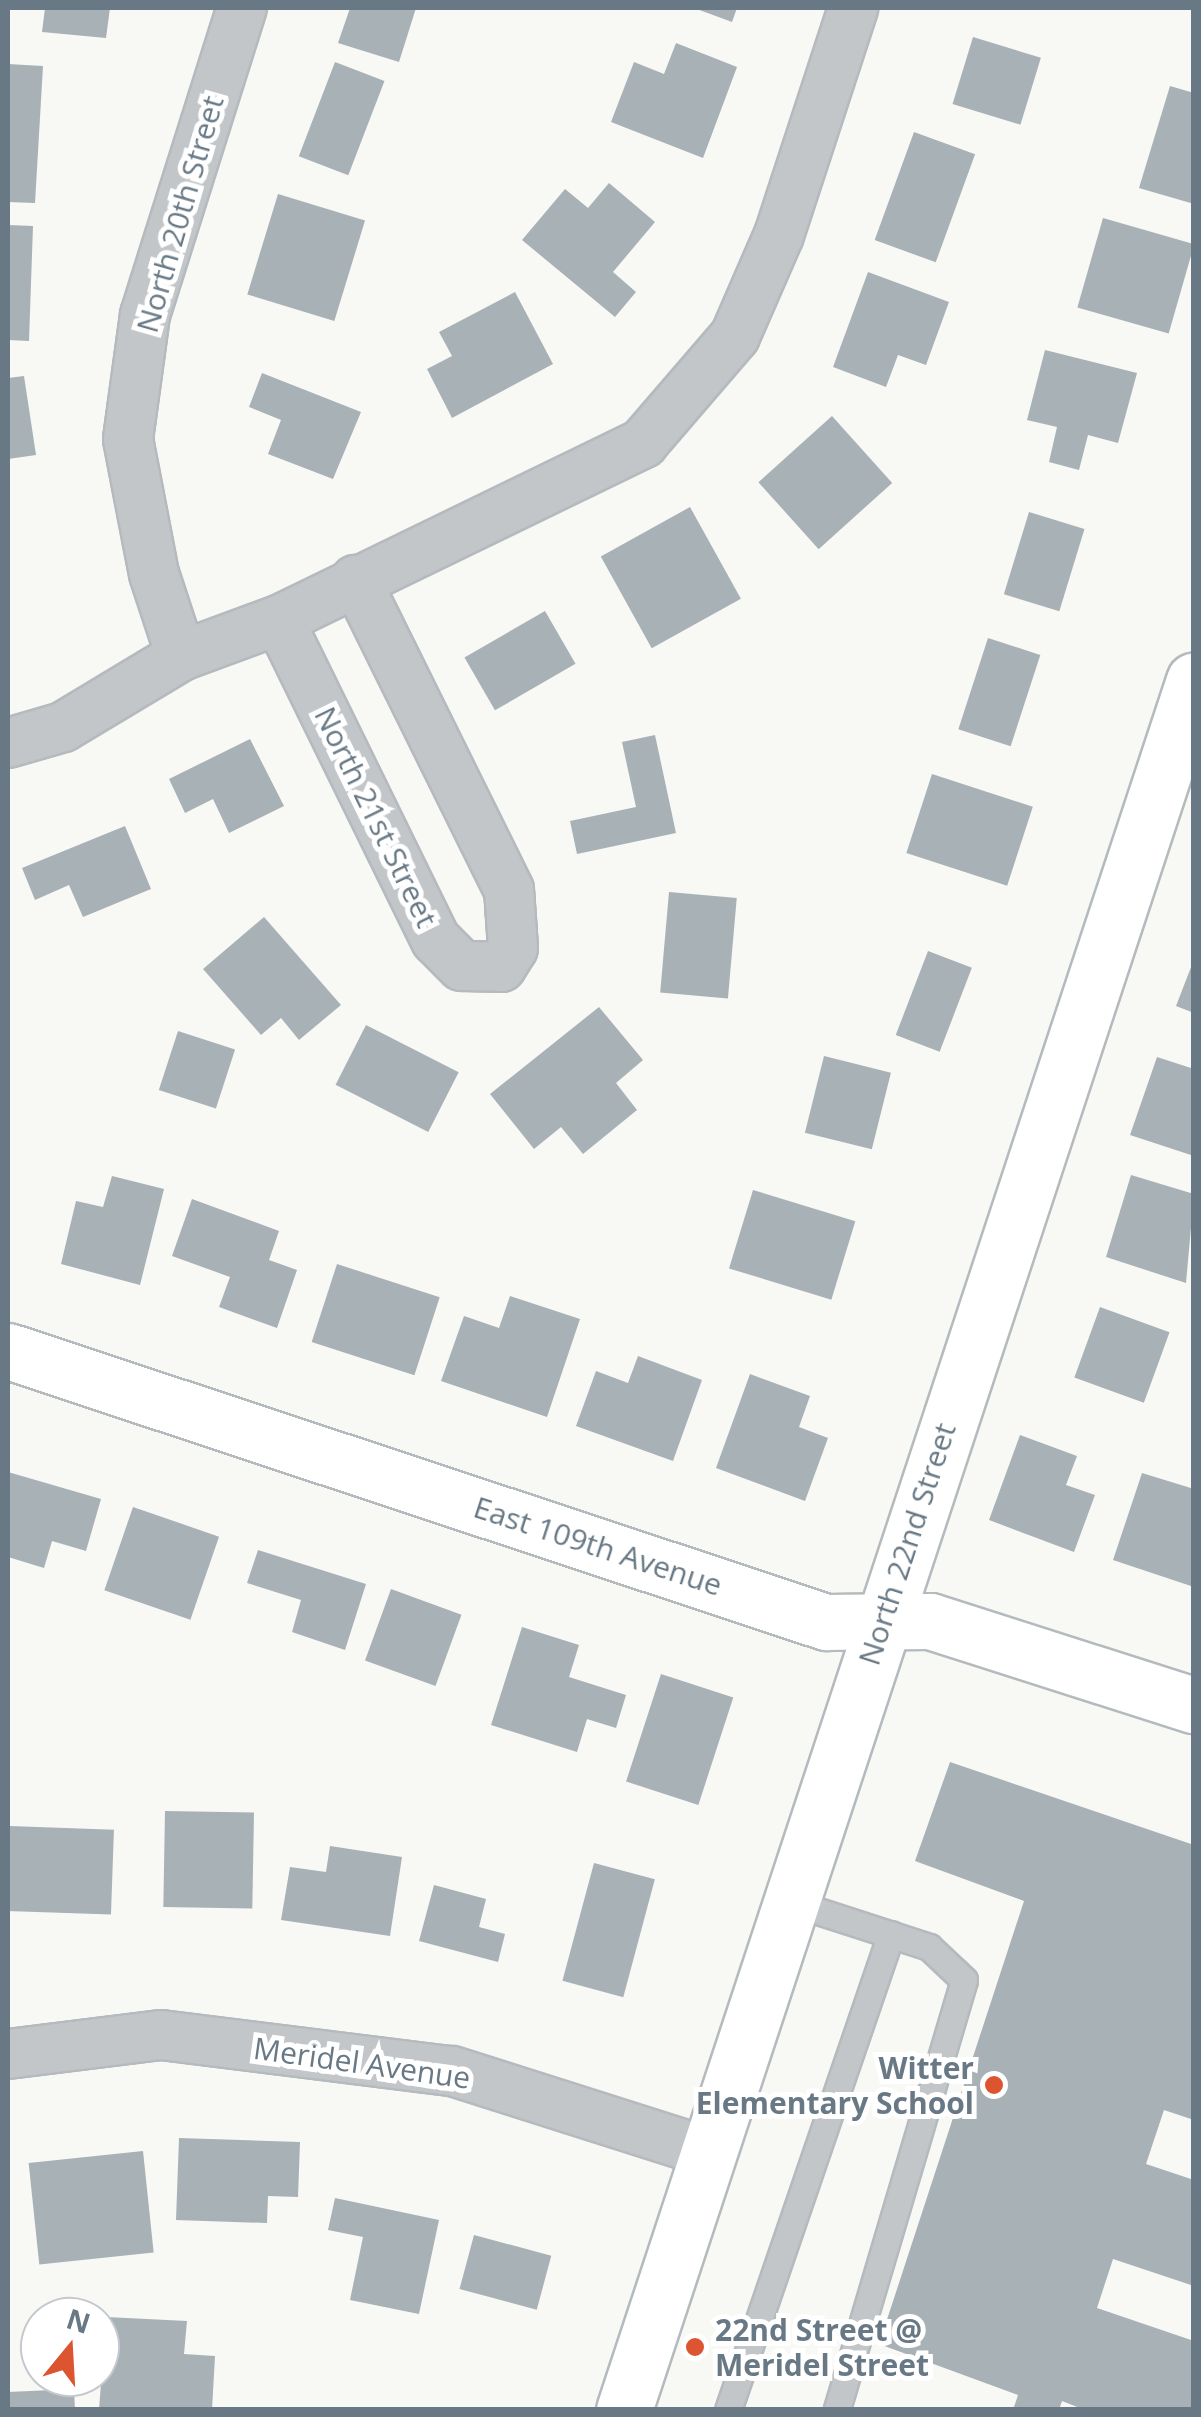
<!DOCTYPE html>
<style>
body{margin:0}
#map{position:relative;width:1201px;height:2417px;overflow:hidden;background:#f8f8f5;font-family:"Open Sans",sans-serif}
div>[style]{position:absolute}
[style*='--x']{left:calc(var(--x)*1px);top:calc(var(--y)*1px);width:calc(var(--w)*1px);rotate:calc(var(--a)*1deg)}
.building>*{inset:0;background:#a8b1b6;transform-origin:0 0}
.roads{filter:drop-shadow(2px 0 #b4babe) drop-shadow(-2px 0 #b4babe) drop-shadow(0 2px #b4babe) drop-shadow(0 -2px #b4babe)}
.lane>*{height:25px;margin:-12.5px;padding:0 12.5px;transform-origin:12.5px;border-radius:12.5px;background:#c2c6c9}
.street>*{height:48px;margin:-24px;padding:0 24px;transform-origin:24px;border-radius:24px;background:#c2c6c9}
.secondary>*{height:55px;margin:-27.5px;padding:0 27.5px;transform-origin:27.5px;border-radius:27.5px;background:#fff}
.dots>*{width:28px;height:28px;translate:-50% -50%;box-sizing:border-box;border:5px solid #fff;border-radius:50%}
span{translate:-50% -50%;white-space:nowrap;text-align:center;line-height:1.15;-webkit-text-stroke:10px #fff;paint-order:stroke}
.street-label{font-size:30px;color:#687985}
.poi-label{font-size:30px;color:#687985;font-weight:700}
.right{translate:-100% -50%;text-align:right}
.left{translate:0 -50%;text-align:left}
.frame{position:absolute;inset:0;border:10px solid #687985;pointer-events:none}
.north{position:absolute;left:20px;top:2297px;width:100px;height:100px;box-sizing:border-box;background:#fff;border:2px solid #c3c9ce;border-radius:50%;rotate:18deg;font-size:28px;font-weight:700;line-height:40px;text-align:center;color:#687985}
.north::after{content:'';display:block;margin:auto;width:35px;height:45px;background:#dd5430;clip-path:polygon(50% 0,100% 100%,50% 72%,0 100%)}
</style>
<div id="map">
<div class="building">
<div style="clip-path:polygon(45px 8px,110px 8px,106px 38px,42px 32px)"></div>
<div style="clip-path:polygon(350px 8px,416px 8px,399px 62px,338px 43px)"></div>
<div style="clip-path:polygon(694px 8px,737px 8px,732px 22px)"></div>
<div style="left:973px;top:37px;width:71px;height:70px;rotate:17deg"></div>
<div style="clip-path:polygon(676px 43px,737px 67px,703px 158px,611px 122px,634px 62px,664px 74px)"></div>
<div style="left:335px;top:62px;width:53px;height:101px;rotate:21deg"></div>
<div style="clip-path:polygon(8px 64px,43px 66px,35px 203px,8px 202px)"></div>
<div style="clip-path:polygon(1170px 86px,1194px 93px,1194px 204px,1139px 188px)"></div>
<div style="left:914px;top:132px;width:65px;height:115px;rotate:20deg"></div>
<div style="clip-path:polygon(609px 183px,655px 222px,613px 272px,636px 292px,615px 317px,522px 240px,565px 189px,588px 208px)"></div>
<div style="left:278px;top:194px;width:91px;height:105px;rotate:17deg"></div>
<div style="left:1103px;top:218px;width:95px;height:93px;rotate:16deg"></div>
<div style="clip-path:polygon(8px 225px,33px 226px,29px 341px,8px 340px)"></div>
<div style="clip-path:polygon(868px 272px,949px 302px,926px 365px,898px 355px,886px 387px,833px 367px)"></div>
<div style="clip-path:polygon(515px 292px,553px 364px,452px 418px,427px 369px,452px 356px,439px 332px)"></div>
<div style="clip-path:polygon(1045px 350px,1137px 373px,1118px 443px,1088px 435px,1079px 470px,1049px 462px,1057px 427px,1027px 420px)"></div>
<div style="clip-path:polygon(262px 373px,361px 412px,333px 479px,268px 454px,281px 420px,249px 407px)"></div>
<div style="clip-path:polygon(24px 376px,36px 455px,8px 459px,8px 378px)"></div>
<div style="left:832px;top:416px;width:90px;height:99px;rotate:48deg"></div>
<div style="left:690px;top:507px;width:105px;height:102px;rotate:61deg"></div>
<div style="left:1029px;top:512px;width:58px;height:86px;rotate:17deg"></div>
<div style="left:545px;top:611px;width:61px;height:93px;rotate:60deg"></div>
<div style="left:988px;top:638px;width:55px;height:96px;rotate:18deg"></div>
<div style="clip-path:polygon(655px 735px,676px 833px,577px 854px,570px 821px,636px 807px,622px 742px)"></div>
<div style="clip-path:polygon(250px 739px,284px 806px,229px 833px,213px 799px,185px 813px,169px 779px)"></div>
<div style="left:932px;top:774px;width:106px;height:83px;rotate:18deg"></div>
<div style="clip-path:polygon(125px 826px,151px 889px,83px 917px,69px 885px,35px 900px,22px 868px)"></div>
<div style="left:669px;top:892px;width:68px;height:101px;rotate:5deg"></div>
<div style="clip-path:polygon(264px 917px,341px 1005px,299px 1040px,281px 1018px,261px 1035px,203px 969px)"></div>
<div style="left:928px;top:951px;width:47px;height:90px;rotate:21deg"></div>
<div style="clip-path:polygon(1193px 962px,1194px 962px,1194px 1013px,1176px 1006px)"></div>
<div style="clip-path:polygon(599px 1007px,643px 1060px,616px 1083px,637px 1110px,583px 1154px,561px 1127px,534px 1149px,490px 1094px)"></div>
<div style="left:366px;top:1025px;width:104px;height:67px;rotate:27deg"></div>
<div style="left:178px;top:1031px;width:60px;height:62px;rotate:18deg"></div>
<div style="left:824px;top:1056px;width:69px;height:79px;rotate:14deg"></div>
<div style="clip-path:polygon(1157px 1057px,1194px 1069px,1194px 1156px,1130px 1135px)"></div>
<div style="clip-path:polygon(1131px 1175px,1194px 1194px,1186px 1283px,1106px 1257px)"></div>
<div style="clip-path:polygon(112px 1176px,164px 1189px,140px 1285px,61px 1264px,76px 1201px,103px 1207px)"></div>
<div style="left:753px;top:1190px;width:107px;height:82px;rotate:17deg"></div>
<div style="clip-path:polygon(192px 1199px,279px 1231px,269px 1260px,297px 1270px,277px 1328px,219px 1307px,230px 1277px,172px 1256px)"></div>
<div style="left:337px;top:1264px;width:108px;height:82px;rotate:18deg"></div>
<div style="clip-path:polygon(510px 1296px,580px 1319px,547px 1417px,441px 1381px,464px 1316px,499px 1328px)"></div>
<div style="left:1100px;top:1307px;width:74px;height:75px;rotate:20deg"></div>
<div style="clip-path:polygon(638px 1356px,702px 1380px,673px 1461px,576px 1426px,596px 1371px,628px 1383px)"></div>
<div style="clip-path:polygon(750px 1374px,810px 1396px,799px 1427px,828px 1438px,805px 1501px,716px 1468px)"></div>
<div style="clip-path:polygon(1020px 1435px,1077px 1456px,1066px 1485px,1095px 1495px,1074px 1552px,989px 1520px)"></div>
<div style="clip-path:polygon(8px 1472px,101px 1499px,86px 1551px,52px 1541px,44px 1568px,8px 1557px)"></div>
<div style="clip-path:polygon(1142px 1473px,1194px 1489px,1194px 1587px,1113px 1560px)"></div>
<div style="left:133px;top:1507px;width:91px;height:88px;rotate:19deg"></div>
<div style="clip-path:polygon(258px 1550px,366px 1584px,345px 1650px,292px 1632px,301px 1600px,247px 1583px)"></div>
<div style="left:391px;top:1589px;width:75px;height:76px;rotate:20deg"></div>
<div style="clip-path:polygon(522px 1627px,579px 1645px,569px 1677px,626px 1695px,616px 1728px,587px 1719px,577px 1752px,491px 1725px)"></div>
<div style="left:661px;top:1674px;width:76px;height:113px;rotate:18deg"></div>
<div style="clip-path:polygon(950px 1762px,1194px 1845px,1194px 2120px,1164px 2110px,1146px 2164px,1194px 2180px,1194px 2286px,1113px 2259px,1097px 2308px,1194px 2341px,1194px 2410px,1085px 2410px,1062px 2401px,1059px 2410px,1013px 2410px,1018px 2395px,879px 2344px,1024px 1901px,915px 1861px)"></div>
<div style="left:165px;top:1811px;width:89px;height:96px;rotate:1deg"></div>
<div style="left:10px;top:1826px;width:104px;height:85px;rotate:2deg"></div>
<div style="clip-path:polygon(330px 1846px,402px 1857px,390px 1936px,281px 1920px,290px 1867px,326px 1872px)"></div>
<div style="left:594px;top:1863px;width:63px;height:122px;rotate:15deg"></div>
<div style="clip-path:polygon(434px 1885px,486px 1899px,479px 1927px,505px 1934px,498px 1962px,419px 1941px)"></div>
<div style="clip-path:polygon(179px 2138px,300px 2142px,298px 2197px,268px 2196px,267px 2223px,176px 2220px)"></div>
<div style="left:143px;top:2151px;width:102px;height:115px;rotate:84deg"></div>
<div style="clip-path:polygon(335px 2198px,439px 2220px,419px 2314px,350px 2300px,363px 2237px,328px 2230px)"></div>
<div style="left:474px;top:2235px;width:80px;height:56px;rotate:15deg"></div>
<div style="clip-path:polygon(106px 2317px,187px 2321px,184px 2354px,215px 2356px,212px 2410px,99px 2410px)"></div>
<div style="clip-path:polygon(74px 2389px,75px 2410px,8px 2410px,8px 2392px)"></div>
</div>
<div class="roads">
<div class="lane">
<div style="--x:790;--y:1902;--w:146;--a:17.9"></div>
<div style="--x:929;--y:1947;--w:48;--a:43.3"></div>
<div style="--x:964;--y:1980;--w:448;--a:106.5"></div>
<div style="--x:728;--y:2410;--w:503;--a:-71.1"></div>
</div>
<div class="street">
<div style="--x:279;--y:620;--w:356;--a:63.9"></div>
<div style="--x:436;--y:940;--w:37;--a:45"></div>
<div style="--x:462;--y:966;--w:39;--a:1"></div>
<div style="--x:501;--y:967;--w:22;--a:-58"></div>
<div style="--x:513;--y:948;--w:58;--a:-93.9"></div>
<div style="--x:509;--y:890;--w:346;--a:-116.3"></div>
<div style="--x:181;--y:656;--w:86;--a:-108.2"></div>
<div style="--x:154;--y:574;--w:137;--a:-100.9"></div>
<div style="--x:128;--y:439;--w:125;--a:-82.2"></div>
<div style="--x:145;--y:315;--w:322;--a:-72.5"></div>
<div style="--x:8;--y:743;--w:57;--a:-16.2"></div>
<div style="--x:63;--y:727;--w:138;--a:-31"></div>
<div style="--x:181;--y:656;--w:104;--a:-20.2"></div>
<div style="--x:279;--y:620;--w:405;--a:-25.9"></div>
<div style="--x:643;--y:443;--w:141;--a:-49.3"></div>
<div style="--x:735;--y:336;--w:110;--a:-66.5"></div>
<div style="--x:779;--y:235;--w:239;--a:-71.9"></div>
<div style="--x:8;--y:2054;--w:154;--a:-7.1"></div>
<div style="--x:161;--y:2035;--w:293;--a:7.1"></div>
<div style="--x:452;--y:2071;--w:269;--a:17.6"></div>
</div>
<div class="secondary">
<div style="--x:8;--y:1351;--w:862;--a:18.33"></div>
<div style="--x:826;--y:1622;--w:104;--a:-0.6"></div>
<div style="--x:930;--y:1621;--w:277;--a:17.7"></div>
<div style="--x:624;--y:2410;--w:1821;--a:-71.76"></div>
</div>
</div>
<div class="dots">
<div style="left:994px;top:2085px;background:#dd5430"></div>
<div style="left:695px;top:2347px;background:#dd5430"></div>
</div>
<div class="street-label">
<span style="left:180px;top:214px;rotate:-74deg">North 20th Street</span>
<span style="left:376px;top:817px;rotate:64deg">North 21st Street</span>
<span style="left:907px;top:1544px;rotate:-72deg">North 22nd Street</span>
<span style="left:598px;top:1546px;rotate:18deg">East 109th Avenue</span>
<span style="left:362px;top:2063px;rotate:8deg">Meridel Avenue</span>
</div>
<div class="poi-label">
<span class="right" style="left:974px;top:2085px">Witter<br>Elementary School</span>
<span class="left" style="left:715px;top:2347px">22nd Street @<br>Meridel Street</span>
</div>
<div class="frame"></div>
<div class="north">N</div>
</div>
